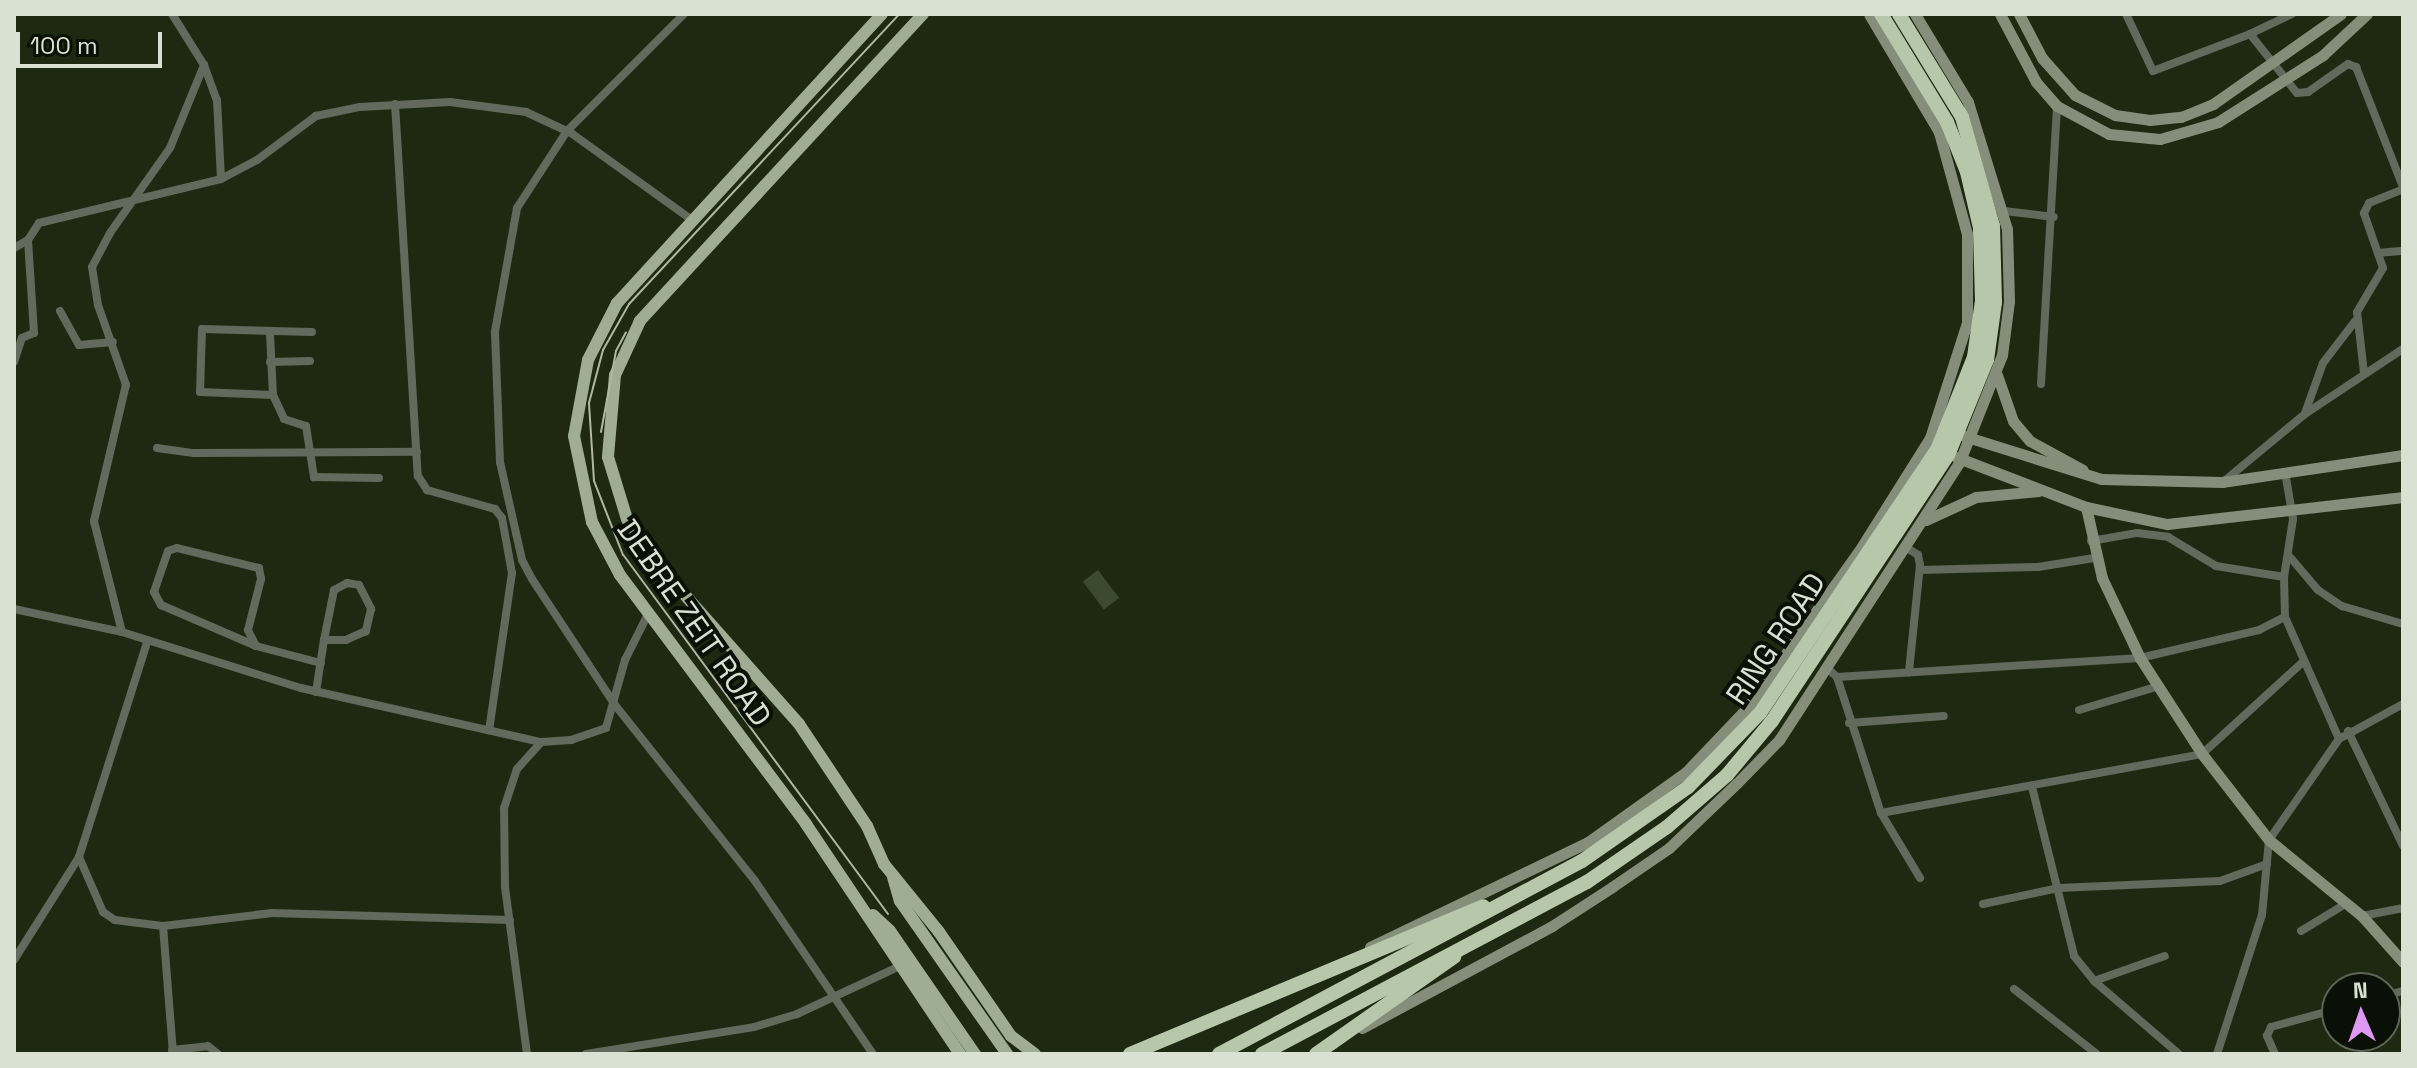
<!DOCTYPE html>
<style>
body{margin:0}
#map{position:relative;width:2417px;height:1068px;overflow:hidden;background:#1d2a11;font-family:"Space Grotesk",sans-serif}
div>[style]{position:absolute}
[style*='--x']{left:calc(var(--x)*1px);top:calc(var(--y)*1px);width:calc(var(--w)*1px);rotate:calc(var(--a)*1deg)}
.green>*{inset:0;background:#3c4a30;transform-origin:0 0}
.street>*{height:8px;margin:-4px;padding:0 4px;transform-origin:4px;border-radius:4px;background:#62695d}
.secondary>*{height:11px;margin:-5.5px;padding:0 5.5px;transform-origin:5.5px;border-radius:5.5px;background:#848f7b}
.primary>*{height:12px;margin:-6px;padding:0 6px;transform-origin:6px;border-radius:6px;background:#9ead93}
.highway>*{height:14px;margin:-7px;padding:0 7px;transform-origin:7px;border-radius:7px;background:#b6c8a9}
.tram>*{height:2px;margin:-1px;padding:0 1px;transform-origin:1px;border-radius:1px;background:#aeb8a6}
span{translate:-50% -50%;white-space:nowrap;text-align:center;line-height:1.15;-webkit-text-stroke:8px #0b1006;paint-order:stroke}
.street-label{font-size:30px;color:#d9e2d2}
.frame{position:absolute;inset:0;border:16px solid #d9e2d2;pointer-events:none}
.north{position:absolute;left:2321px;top:972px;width:80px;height:80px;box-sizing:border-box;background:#0b1006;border:2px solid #5d6458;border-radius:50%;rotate:358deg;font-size:22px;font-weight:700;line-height:32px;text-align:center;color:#d9e2d2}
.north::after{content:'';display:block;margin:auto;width:28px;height:36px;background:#dd99f3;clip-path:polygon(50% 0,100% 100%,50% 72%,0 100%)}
.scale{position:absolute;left:16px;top:32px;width:146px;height:36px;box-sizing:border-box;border:4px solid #d9e2d2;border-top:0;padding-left:10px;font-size:24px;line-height:28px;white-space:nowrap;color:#d9e2d2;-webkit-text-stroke:6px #0b1006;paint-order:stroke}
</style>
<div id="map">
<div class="green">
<div style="left:1098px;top:570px;width:35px;height:19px;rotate:53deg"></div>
</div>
<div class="street">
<div style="--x:172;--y:14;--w:60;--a:57.9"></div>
<div style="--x:204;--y:65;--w:37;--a:70"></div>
<div style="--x:217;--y:100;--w:79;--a:87.1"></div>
<div style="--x:684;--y:14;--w:165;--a:135"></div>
<div style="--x:567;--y:131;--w:92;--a:123"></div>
<div style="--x:517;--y:208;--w:126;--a:100.1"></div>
<div style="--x:495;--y:332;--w:130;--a:87.8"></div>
<div style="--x:500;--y:462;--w:100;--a:77.3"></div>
<div style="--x:522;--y:560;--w:21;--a:62"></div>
<div style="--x:532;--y:579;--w:151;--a:56.6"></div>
<div style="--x:615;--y:705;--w:225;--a:51.5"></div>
<div style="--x:755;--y:881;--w:209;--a:55.7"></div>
<div style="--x:2126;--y:14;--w:63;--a:64.7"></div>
<div style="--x:2153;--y:71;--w:104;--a:-20.9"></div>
<div style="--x:2292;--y:14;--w:47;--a:154.5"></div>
<div style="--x:2250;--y:34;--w:75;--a:51.5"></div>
<div style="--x:2297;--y:93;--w:11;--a:-5"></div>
<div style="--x:2308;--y:92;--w:49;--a:-35"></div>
<div style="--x:2348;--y:64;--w:9;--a:21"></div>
<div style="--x:2356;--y:67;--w:129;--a:68.6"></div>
<div style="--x:395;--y:104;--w:373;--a:86.5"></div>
<div style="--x:418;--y:476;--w:17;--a:57"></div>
<div style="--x:427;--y:490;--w:71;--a:15.6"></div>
<div style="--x:495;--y:509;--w:11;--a:52"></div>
<div style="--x:502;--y:518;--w:56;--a:79.7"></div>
<div style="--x:512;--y:573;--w:159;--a:98.3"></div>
<div style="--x:2004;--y:211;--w:50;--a:6.8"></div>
<div style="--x:14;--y:248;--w:16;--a:-30"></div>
<div style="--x:2378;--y:253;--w:25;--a:-5"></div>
<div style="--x:60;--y:311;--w:39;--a:61"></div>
<div style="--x:79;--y:345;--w:34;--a:-5"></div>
<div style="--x:312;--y:332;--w:110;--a:-178.4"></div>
<div style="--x:202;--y:329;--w:63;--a:91.8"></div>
<div style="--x:200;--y:392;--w:73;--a:2.4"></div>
<div style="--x:273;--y:395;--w:26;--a:65"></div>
<div style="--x:284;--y:419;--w:23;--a:18"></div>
<div style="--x:306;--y:426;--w:52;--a:81.1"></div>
<div style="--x:314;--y:477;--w:65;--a:0.9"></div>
<div style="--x:270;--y:334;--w:61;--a:87.2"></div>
<div style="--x:14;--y:362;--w:25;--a:-72"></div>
<div style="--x:22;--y:338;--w:13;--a:-23"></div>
<div style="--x:34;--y:333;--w:93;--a:-93.7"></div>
<div style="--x:28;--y:240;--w:20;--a:-57"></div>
<div style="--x:39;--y:223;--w:187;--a:-13.6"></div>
<div style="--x:221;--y:179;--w:41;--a:-27.8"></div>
<div style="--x:257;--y:160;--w:74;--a:-36.7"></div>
<div style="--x:316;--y:116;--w:45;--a:-11.6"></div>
<div style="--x:360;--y:107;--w:90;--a:-3.2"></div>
<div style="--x:450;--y:102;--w:77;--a:7.5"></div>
<div style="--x:526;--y:112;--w:50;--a:25"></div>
<div style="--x:571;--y:133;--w:149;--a:35.7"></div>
<div style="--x:270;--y:362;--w:40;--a:-1.4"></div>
<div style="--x:2364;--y:373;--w:61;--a:-96.5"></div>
<div style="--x:2357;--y:312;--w:51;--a:-59.4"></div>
<div style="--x:2383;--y:268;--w:58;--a:-109.1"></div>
<div style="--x:2364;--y:213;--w:11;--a:-63"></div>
<div style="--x:2369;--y:203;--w:37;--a:-22"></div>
<div style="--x:2041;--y:384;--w:278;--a:-86.7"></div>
<div style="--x:2305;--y:413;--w:53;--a:-70.2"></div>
<div style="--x:2323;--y:363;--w:54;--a:-52.5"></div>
<div style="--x:157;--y:448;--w:37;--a:8"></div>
<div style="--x:194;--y:453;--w:223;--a:-0.3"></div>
<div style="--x:2285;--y:472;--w:48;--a:80.3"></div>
<div style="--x:2293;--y:519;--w:59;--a:98.8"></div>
<div style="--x:2284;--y:577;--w:40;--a:88.6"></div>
<div style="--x:2285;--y:617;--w:133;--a:66.1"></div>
<div style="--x:2223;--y:482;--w:107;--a:-39.7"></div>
<div style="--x:2305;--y:414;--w:118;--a:-33.6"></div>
<div style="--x:2091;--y:541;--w:47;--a:-9.9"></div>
<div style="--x:2137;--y:533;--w:31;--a:7"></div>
<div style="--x:2168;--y:537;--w:56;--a:31.1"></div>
<div style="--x:2216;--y:566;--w:69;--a:9.2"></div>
<div style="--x:1907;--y:548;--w:13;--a:32"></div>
<div style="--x:1918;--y:555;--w:10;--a:79"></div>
<div style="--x:1920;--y:565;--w:108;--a:95.9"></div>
<div style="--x:2290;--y:557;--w:43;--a:49.7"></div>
<div style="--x:2318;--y:590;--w:29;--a:34"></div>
<div style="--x:2342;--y:606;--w:64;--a:16.4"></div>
<div style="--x:1920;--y:570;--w:118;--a:-1.5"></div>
<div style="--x:2038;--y:567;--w:57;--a:-9.1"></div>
<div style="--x:14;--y:609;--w:110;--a:12"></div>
<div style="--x:122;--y:632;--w:188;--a:17.4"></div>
<div style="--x:301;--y:688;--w:246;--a:12.7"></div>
<div style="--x:541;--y:742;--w:30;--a:-4"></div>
<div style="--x:571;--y:740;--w:37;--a:-19"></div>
<div style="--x:606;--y:728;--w:71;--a:-74.4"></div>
<div style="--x:625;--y:660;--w:51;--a:-63.4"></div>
<div style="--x:122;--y:632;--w:114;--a:-104.2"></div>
<div style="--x:94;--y:521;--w:140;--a:-76.8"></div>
<div style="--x:126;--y:385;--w:85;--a:-109.3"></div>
<div style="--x:98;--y:305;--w:38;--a:-99"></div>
<div style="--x:92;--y:267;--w:38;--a:-62"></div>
<div style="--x:110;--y:233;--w:104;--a:-54.8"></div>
<div style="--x:170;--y:148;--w:90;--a:-67.7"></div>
<div style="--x:256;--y:646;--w:18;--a:-117"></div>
<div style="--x:248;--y:630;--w:53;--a:-75.7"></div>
<div style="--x:261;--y:579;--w:11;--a:-100"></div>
<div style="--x:259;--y:568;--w:84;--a:-166.3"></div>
<div style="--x:177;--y:548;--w:9;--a:162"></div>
<div style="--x:168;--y:551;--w:43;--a:108.9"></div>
<div style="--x:154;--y:592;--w:15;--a:62"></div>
<div style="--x:161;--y:605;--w:103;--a:23.3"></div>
<div style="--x:256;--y:646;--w:67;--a:14.7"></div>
<div style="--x:1827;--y:668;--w:13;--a:42"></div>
<div style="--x:1837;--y:677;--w:143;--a:72.1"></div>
<div style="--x:1881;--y:813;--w:326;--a:-10.4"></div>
<div style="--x:2202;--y:754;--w:138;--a:-42.4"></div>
<div style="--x:1837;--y:677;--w:304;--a:-3.6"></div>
<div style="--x:2140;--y:658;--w:122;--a:-13.2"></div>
<div style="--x:2259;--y:630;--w:29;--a:-27"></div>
<div style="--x:316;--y:692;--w:53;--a:-81.3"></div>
<div style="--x:324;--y:640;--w:51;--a:-78.7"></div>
<div style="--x:334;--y:590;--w:15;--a:-28"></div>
<div style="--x:347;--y:583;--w:12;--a:9"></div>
<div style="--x:359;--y:585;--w:27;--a:63"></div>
<div style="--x:371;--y:609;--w:23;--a:103"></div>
<div style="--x:366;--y:631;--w:22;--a:156"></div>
<div style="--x:346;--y:640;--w:22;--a:180"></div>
<div style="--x:2079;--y:710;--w:84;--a:-16.7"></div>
<div style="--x:1849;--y:723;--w:95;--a:-4.2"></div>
<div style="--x:2348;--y:731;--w:127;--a:64.4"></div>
<div style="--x:2032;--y:787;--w:174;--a:76"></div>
<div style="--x:2074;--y:956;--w:32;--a:51"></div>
<div style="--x:2094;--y:981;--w:112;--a:40.7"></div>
<div style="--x:1881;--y:813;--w:76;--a:59"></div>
<div style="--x:79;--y:857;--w:60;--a:66.4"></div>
<div style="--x:103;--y:912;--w:14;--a:34"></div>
<div style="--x:115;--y:920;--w:48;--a:7.1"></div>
<div style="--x:163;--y:926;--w:110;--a:-6.8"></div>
<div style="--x:272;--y:913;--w:238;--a:1.7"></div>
<div style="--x:1983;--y:904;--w:78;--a:-11.9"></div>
<div style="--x:2059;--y:888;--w:161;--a:-2.5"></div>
<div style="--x:2220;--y:881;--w:50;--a:-19.9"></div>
<div style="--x:2362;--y:916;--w:42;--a:-11"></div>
<div style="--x:163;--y:926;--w:128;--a:85.5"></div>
<div style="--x:2301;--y:931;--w:54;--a:-31.3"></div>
<div style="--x:14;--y:960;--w:122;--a:-57.7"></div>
<div style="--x:79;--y:857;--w:225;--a:-72.4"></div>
<div style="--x:2094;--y:981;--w:75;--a:-19.4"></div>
<div style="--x:2014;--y:989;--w:105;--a:38.1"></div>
<div style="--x:2385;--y:996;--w:19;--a:-16"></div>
<div style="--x:172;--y:1050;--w:36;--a:-6"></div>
<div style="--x:208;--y:1046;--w:13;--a:39"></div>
<div style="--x:527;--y:1054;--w:168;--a:-97.5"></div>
<div style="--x:505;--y:887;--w:79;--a:-90.7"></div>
<div style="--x:504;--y:808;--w:41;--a:-71.6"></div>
<div style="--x:517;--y:769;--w:36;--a:-48"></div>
<div style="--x:586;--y:1054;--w:170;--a:-9.1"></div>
<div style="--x:754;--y:1027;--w:45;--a:-16.8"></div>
<div style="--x:797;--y:1014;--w:114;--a:-25"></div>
<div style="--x:2217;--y:1054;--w:146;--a:-72.1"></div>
<div style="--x:2262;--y:915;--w:75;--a:-84.7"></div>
<div style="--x:2269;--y:840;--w:123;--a:-55.3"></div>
<div style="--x:2339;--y:739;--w:73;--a:-28.7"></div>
<div style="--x:2275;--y:1054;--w:20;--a:-114"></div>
<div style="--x:2267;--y:1036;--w:10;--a:-66"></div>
<div style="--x:2271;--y:1027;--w:68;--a:-15.3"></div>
</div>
<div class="secondary">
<div style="--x:2000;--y:14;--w:77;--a:62.1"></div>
<div style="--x:2036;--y:82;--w:32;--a:49"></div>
<div style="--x:2057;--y:106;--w:59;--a:28.3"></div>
<div style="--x:2109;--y:134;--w:51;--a:5.6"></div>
<div style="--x:2160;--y:139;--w:60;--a:-16.3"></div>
<div style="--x:2218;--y:122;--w:125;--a:-32.5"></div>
<div style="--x:2323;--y:55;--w:60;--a:-43"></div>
<div style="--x:2019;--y:14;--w:50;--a:62.4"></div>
<div style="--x:2042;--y:58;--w:50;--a:48.3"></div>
<div style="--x:2075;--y:95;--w:45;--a:26.6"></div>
<div style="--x:2115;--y:115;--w:35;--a:8"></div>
<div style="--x:2150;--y:120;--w:31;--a:-6"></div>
<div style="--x:2181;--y:117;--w:35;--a:-22"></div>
<div style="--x:2213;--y:104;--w:156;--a:-35.1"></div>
<div style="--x:1997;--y:375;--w:49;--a:70.8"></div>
<div style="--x:2013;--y:421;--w:26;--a:50"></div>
<div style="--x:2030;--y:441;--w:60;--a:28.7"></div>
<div style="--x:1964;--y:436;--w:144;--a:17.4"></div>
<div style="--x:2101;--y:479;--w:121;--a:1.4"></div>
<div style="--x:2222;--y:482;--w:183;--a:-8.5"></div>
<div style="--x:1956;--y:457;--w:139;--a:21"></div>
<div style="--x:2086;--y:507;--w:83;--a:11.9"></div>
<div style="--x:2167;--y:524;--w:238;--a:-6.5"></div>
<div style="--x:2086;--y:507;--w:73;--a:77.3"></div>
<div style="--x:2102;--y:578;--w:89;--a:64.6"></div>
<div style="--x:2140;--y:658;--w:114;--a:57.1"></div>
<div style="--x:2202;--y:754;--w:109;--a:52.1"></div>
<div style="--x:2269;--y:840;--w:120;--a:39.3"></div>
<div style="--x:2362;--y:916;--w:62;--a:48.3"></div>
<div style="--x:1926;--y:520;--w:55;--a:-24.7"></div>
<div style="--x:1976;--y:497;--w:63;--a:-5.4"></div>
<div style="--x:1370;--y:947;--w:242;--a:-25.7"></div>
<div style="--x:1588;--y:842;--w:120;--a:-35.5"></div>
<div style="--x:1686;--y:772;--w:90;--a:-46.4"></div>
<div style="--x:1748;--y:707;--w:191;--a:-54.6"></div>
<div style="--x:1859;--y:551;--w:133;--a:-57.9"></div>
<div style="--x:1930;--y:438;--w:121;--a:-72.2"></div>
<div style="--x:1967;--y:323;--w:89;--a:-90"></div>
<div style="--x:1967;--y:234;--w:106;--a:-105.4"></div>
<div style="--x:1939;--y:132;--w:137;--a:-120.7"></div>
<div style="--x:1362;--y:1028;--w:216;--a:-28.2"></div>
<div style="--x:1552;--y:926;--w:72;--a:-33"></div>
<div style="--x:1612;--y:887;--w:69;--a:-34.4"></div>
<div style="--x:1669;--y:848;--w:94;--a:-43.7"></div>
<div style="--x:1737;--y:783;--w:60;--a:-45.7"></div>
<div style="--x:1779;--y:740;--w:330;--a:-57"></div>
<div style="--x:1959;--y:463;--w:116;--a:-68.3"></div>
<div style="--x:2002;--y:355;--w:54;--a:-82.6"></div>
<div style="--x:2009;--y:301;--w:72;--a:-91.6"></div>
<div style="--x:2007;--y:229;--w:133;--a:-107.1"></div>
<div style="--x:1968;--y:102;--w:103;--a:-121.1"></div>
</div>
<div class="primary">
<div style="--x:882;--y:14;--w:392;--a:132.5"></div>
<div style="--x:617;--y:303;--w:64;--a:117"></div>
<div style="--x:588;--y:360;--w:77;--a:100.4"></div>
<div style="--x:574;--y:436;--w:88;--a:78.2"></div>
<div style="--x:592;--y:522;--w:60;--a:62.2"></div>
<div style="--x:620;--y:575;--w:311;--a:53.2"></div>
<div style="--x:806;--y:824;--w:277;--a:56.2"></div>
<div style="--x:923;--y:14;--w:418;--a:132.7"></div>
<div style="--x:640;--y:321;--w:60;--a:114.8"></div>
<div style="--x:615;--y:375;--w:82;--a:94.9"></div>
<div style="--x:608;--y:457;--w:65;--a:73"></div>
<div style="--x:627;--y:519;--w:37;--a:59"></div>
<div style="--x:646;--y:551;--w:231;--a:48.5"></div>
<div style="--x:799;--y:724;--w:123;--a:56.3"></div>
<div style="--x:867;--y:826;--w:42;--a:65.9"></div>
<div style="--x:884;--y:864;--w:87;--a:51"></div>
<div style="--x:939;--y:932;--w:126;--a:55.3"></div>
<div style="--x:1011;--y:1036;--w:30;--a:37"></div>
<div style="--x:893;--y:877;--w:25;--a:74"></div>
<div style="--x:900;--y:901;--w:187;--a:55"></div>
<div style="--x:873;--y:915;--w:23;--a:43"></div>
<div style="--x:890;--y:931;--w:150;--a:55.4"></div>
</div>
<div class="highway">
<div style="--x:1130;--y:1054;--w:383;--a:-22.7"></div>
<div style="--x:1219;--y:1054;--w:411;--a:-28"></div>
<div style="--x:1582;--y:861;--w:129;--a:-34.9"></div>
<div style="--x:1688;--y:787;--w:103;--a:-45.8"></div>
<div style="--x:1760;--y:713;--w:317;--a:-56.1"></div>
<div style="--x:1937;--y:450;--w:100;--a:-68.3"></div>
<div style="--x:1974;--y:357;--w:57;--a:-81.9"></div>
<div style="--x:1982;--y:301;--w:73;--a:-91.6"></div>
<div style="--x:1980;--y:228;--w:57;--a:-103.1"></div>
<div style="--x:1967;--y:172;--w:54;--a:-111.8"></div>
<div style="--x:1947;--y:122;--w:127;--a:-121.4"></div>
<div style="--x:1262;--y:1054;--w:368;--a:-27.9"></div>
<div style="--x:1587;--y:882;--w:97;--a:-34.5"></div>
<div style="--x:1667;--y:827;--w:79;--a:-40.9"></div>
<div style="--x:1727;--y:775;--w:70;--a:-50.2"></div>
<div style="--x:1772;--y:721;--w:319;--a:-56.5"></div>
<div style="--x:1948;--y:455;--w:103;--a:-67.7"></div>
<div style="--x:1987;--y:360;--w:59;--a:-82.1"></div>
<div style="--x:1995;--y:302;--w:76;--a:-91.5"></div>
<div style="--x:1993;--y:226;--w:113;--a:-105.9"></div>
<div style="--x:1962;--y:117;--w:121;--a:-121.5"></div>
<div style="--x:1316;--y:1054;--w:169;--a:-35.1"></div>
</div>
<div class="tram">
<div style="--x:601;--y:432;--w:82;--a:-79.5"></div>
<div style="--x:616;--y:351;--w:21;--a:-62"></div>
<div style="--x:888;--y:914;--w:446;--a:-126.4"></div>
<div style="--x:623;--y:555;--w:79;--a:-111.4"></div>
<div style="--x:594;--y:481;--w:78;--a:-93.7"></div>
<div style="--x:589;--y:403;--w:55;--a:-75.2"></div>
<div style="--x:603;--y:350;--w:53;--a:-60.5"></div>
<div style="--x:629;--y:304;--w:396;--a:-47"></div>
</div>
<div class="street-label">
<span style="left:694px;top:623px;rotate:55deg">DEBRE ZEIT ROAD</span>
<span style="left:1776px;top:639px;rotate:-56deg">RING ROAD</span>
</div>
<div class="frame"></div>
<div class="north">N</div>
<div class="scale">100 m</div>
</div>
